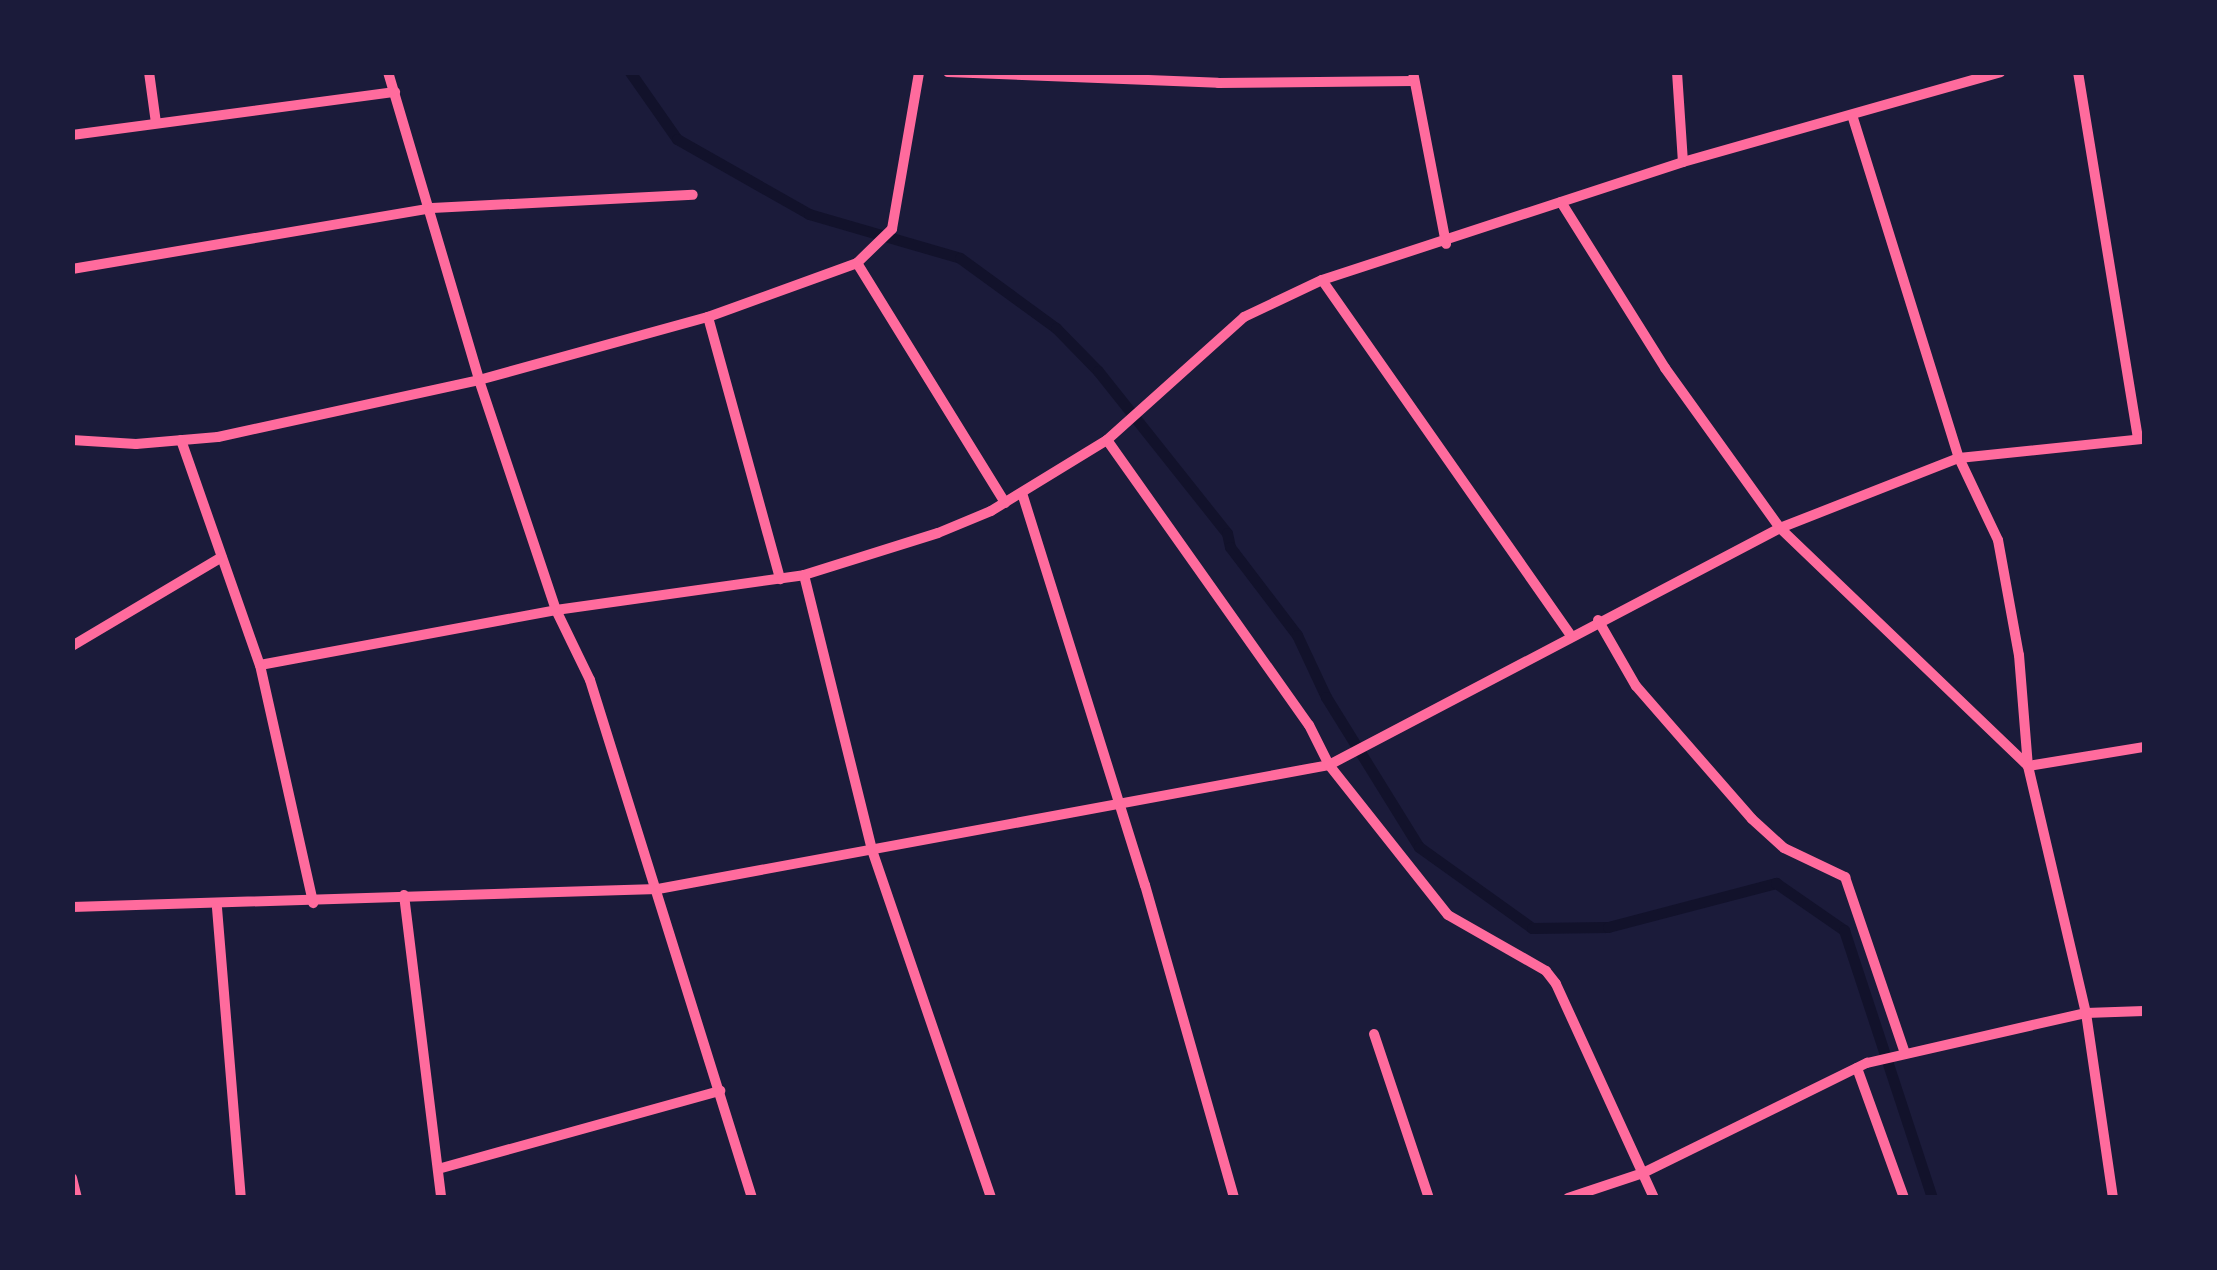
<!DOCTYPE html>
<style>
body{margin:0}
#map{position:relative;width:2217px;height:1270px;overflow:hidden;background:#1b1b3a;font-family:"Public Sans",sans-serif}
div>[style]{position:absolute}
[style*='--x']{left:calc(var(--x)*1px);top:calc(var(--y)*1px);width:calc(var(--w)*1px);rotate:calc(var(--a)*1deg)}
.stream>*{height:11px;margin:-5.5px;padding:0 5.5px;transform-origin:5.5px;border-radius:5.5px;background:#12122b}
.minor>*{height:10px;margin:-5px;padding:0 5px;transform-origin:5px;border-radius:5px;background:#ff6b9d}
span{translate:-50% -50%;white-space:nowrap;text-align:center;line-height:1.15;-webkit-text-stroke:10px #1b1b3a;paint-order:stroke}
.frame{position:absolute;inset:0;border:75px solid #1b1b3a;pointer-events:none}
</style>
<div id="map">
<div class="stream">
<div style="--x:630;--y:72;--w:82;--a:55"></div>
<div style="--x:677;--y:139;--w:152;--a:29.6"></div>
<div style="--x:809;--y:214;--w:157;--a:16.2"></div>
<div style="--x:960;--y:258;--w:119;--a:36.1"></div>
<div style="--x:1056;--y:328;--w:60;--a:45.7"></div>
<div style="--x:1098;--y:371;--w:207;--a:51.5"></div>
<div style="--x:1227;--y:533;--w:14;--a:78"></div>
<div style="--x:1230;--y:547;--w:111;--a:52.7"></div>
<div style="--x:1297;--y:635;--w:68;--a:64.9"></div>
<div style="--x:1326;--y:697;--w:176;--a:58.2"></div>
<div style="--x:1419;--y:847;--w:139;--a:35.6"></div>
<div style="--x:1532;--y:928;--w:76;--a:-0.8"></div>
<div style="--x:1608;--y:927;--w:174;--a:-14.7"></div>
<div style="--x:1776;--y:883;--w:83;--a:34.7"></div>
<div style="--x:1844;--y:930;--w:282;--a:71.8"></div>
</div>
<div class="minor">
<div style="--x:149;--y:72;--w:51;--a:82.2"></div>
<div style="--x:388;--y:72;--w:321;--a:73.5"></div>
<div style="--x:479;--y:380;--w:243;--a:71.5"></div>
<div style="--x:556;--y:610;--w:78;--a:64.1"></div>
<div style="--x:590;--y:680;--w:543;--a:72.63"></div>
<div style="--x:948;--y:72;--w:270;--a:2.3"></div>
<div style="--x:1218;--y:83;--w:196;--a:-0.6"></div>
<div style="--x:1413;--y:72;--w:175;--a:79.1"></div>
<div style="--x:1677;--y:72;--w:90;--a:86.2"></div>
<div style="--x:2078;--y:72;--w:372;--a:80.7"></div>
<div style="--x:1853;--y:118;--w:356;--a:72.7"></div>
<div style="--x:1959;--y:458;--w:91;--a:64.6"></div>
<div style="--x:1998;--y:540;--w:117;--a:79.7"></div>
<div style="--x:2019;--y:655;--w:111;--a:85.4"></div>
<div style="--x:2028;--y:766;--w:254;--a:76.8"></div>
<div style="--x:2086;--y:1013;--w:187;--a:81.7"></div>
<div style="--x:72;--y:135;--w:326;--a:-7.6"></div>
<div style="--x:1561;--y:202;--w:196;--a:57.9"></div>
<div style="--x:1665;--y:368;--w:197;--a:54.3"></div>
<div style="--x:1780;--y:528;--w:344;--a:43.8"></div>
<div style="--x:857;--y:263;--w:282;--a:58.3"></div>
<div style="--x:72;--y:269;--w:365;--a:-9.6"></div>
<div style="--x:432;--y:208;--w:261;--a:-2.9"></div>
<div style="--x:1322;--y:280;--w:431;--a:55"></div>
<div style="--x:708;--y:317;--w:272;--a:74.6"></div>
<div style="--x:72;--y:440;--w:64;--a:3.6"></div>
<div style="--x:136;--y:444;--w:82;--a:-4.9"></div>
<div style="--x:218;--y:437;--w:267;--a:-12.3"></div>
<div style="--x:479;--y:380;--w:238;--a:-15.4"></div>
<div style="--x:708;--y:317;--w:158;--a:-19.9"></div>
<div style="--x:857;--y:263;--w:49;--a:-44.2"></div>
<div style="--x:892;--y:229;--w:159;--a:-80.2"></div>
<div style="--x:181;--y:440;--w:238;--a:70.7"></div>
<div style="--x:260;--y:665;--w:244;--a:77.4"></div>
<div style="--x:1107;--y:440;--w:349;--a:54.7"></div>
<div style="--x:1309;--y:725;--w:45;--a:63.4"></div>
<div style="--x:1329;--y:765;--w:191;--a:51.6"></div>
<div style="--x:1448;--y:915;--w:113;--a:29.7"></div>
<div style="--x:1546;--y:971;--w:16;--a:52"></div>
<div style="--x:1556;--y:984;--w:235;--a:65.4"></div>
<div style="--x:1022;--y:493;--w:411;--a:72.6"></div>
<div style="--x:1145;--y:885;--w:325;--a:74.1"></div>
<div style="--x:804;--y:575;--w:283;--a:76.1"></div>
<div style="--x:872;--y:850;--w:368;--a:71.1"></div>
<div style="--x:1598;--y:620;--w:76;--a:60.1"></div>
<div style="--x:1636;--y:686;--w:176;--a:48.9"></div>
<div style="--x:1752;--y:819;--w:43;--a:42.2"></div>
<div style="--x:1784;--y:848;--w:68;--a:25.4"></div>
<div style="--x:1845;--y:877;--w:186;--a:71.2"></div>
<div style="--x:72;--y:646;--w:174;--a:-30.7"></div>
<div style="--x:260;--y:665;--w:301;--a:-10.5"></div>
<div style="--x:556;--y:610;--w:250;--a:-8"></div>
<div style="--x:804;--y:575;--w:140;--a:-17.4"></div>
<div style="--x:938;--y:533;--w:57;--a:-22.5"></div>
<div style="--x:991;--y:511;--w:136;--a:-31.5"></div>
<div style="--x:1107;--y:440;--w:184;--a:-41.9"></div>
<div style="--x:1244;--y:317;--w:86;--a:-25.4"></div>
<div style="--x:1322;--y:280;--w:380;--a:-18.1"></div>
<div style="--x:1683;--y:162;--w:330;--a:-15.8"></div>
<div style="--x:2028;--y:766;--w:118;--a:-9.3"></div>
<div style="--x:404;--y:895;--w:305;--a:83"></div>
<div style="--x:72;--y:907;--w:586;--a:-1.76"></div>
<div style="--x:658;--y:889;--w:682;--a:-10.47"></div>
<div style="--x:1329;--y:765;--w:509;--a:-27.72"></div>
<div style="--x:1780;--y:528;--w:192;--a:-21.4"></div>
<div style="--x:1959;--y:458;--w:186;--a:-5.9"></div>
<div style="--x:217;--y:908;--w:291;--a:85.3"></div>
<div style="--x:1374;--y:1034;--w:173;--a:71.5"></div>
<div style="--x:1857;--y:1068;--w:138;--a:70.1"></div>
<div style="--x:438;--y:1169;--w:293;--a:-15.5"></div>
<div style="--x:72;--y:1178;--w:21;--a:76"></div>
<div style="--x:1568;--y:1198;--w:79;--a:-18.4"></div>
<div style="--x:1643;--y:1173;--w:250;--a:-26.2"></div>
<div style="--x:1867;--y:1063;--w:225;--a:-12.9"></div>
<div style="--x:2086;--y:1013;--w:58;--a:-2"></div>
</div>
<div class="frame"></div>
</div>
